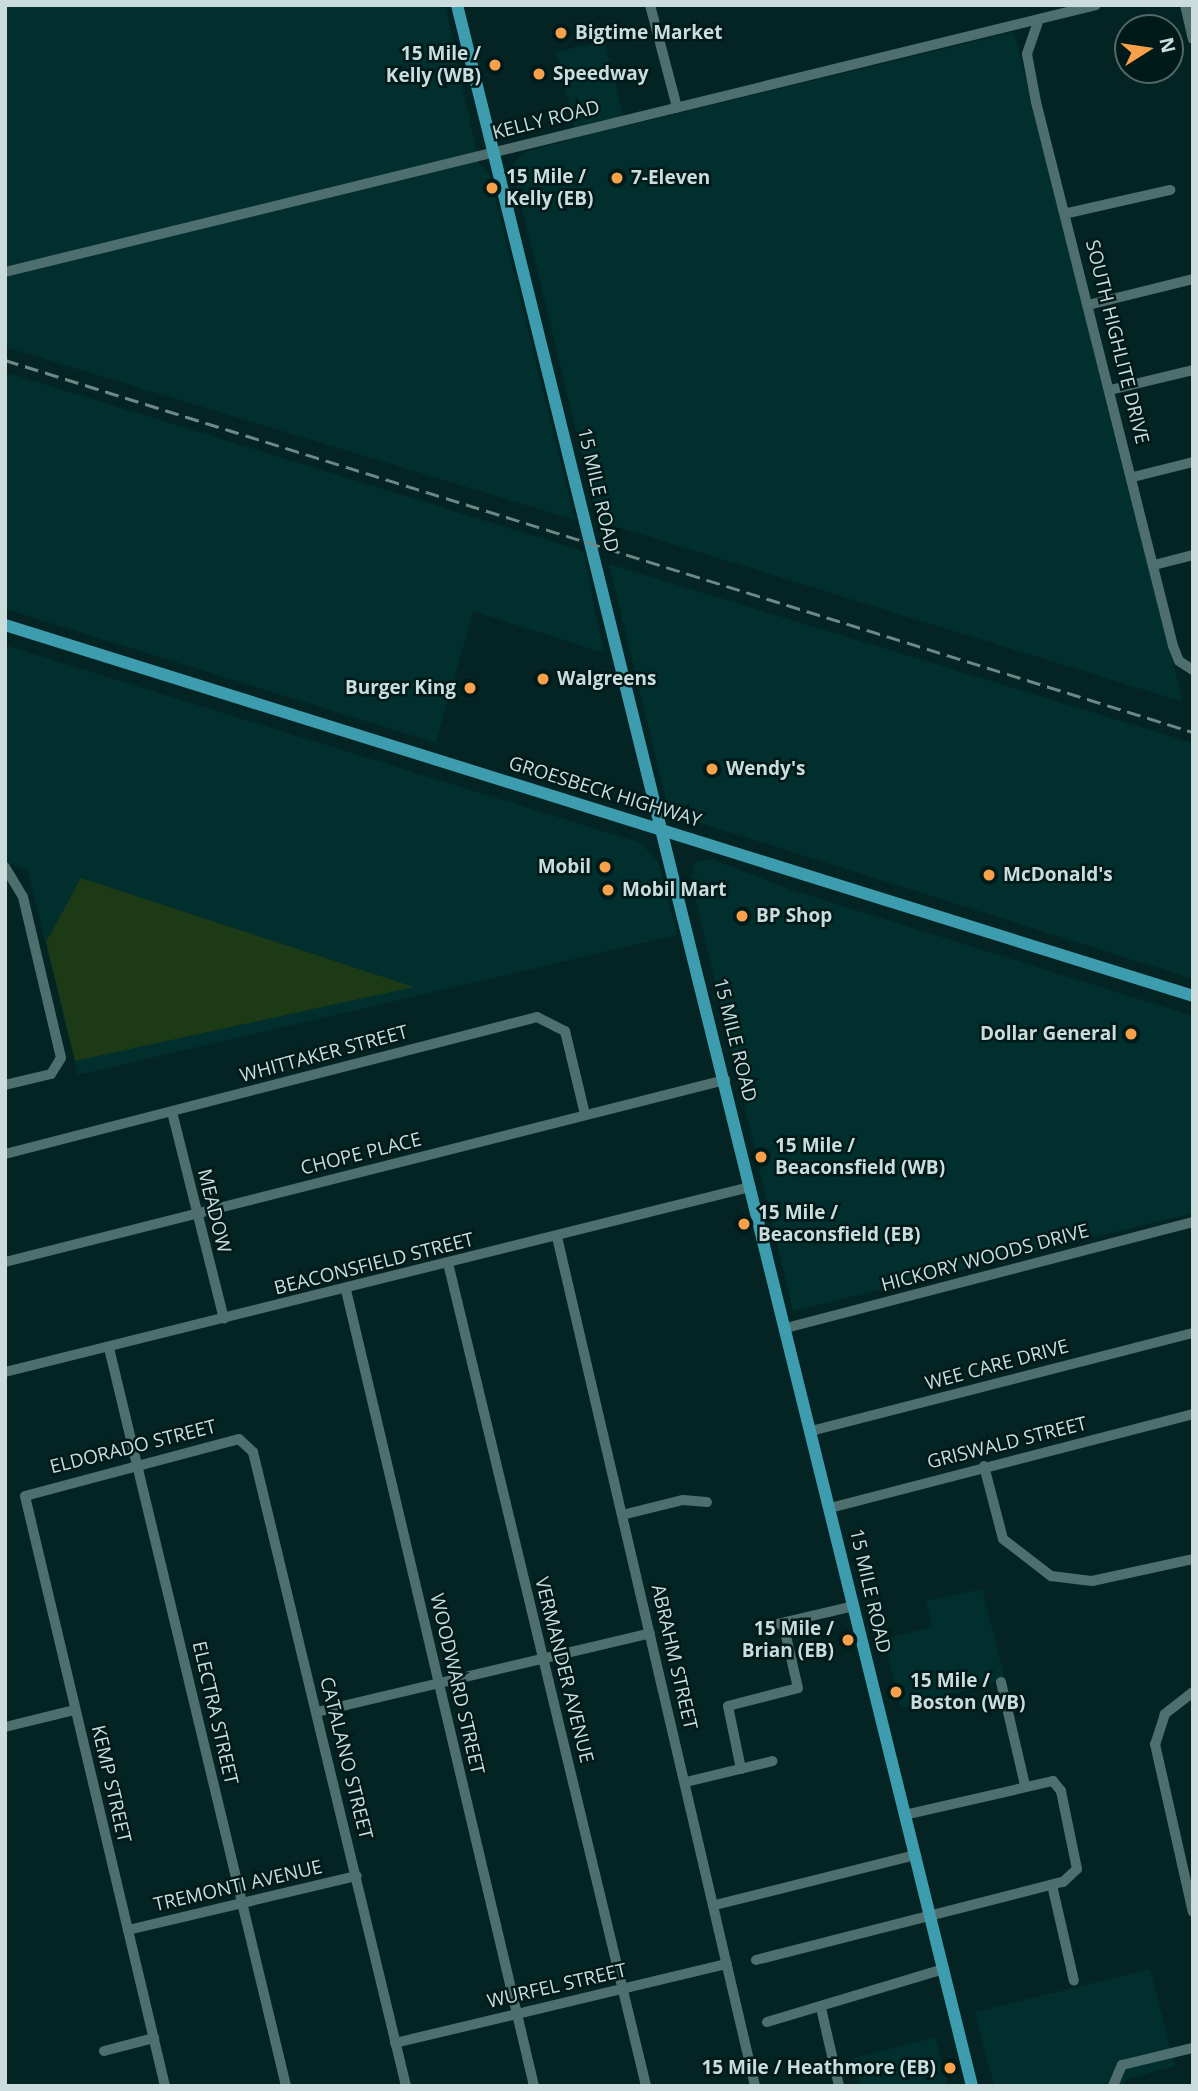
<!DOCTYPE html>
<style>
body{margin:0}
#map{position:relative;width:1198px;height:2091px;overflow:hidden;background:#032423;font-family:"Open Sans",sans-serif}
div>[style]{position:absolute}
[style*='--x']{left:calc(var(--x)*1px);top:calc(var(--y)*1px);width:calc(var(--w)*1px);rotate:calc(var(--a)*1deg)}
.built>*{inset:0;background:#002f2e}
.green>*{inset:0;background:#1c3a16}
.minor>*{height:10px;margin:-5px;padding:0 5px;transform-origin:5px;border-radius:5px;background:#4e6f6d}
.major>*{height:12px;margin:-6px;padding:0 6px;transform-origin:6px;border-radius:6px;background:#3e9caf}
.rail>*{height:2.5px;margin-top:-1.25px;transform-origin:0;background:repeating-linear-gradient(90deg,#6f8887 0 14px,transparent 0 21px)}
.dots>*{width:19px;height:19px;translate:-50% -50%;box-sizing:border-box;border:4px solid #001a1a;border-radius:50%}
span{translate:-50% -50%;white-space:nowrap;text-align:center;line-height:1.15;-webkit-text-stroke:5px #001a1a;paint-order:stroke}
.poi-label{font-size:19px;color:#cadcdb;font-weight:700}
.left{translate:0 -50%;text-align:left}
.right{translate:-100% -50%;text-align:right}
.street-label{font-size:19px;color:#cadcdb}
.frame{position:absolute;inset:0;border:7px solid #cadcdb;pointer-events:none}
.north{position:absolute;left:1114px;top:14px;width:70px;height:70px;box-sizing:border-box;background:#001a1a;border:2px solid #516867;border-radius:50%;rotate:78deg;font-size:19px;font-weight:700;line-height:28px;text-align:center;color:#cadcdb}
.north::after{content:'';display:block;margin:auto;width:24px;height:32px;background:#f8a14a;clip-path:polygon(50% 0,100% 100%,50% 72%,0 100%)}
</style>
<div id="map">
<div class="built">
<div style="clip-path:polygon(5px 5px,445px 5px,479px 164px,489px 173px,575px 520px,5px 347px)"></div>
<div style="clip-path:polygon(1014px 32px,1183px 702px,598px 521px,512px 166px,522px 153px,577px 138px,556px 52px,604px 41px,626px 126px)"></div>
<div style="clip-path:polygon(5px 372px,583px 551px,604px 653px,473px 611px,436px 743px,5px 609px)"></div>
<div style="clip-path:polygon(609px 564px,1193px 743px,1193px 979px,675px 815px,666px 800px)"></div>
<div style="clip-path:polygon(5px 645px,641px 843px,659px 863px,677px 935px,78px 1075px,28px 870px,5px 863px)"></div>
<div style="clip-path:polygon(712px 859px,792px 890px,1193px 1016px,1193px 1213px,793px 1311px,691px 879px,695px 862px)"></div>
<div style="clip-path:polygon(982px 1589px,1005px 1680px,901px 1708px,884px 1639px,932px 1627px,926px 1601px)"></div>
<div style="clip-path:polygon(1150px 1969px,1175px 2066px,1124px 2080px,1125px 2086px,994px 2086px,975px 2012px)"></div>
<div style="clip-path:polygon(935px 2037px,948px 2086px,860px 2086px,854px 2058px)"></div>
</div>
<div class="green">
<div style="clip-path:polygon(81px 878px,414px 987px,75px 1061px,46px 942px)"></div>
</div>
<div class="minor">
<div style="--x:650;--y:5;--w:106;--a:75.2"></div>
<div style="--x:1185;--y:5;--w:35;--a:77"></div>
<div style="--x:1039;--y:19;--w:37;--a:109"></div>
<div style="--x:1027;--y:54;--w:49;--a:79.4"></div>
<div style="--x:1036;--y:102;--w:561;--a:75.86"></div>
<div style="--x:1173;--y:646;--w:16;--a:68"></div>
<div style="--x:1179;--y:661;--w:17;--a:33"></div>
<div style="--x:1068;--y:213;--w:105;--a:-12.7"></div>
<div style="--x:5;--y:272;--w:1123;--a:-13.75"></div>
<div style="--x:1088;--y:305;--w:108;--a:-13.9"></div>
<div style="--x:1110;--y:390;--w:85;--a:-13.5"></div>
<div style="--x:1133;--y:477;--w:62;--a:-14"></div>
<div style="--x:1154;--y:565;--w:40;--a:-14.4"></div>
<div style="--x:5;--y:867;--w:35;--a:59"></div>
<div style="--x:23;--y:897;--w:165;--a:76.7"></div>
<div style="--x:61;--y:1058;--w:19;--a:122"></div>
<div style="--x:51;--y:1074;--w:47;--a:166.6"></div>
<div style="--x:172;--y:1112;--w:213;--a:75.9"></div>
<div style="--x:5;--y:1154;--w:549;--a:-14.44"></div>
<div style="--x:537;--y:1017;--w:31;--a:27"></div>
<div style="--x:565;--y:1031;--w:85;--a:76.5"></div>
<div style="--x:557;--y:1237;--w:872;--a:76.87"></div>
<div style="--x:5;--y:1262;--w:743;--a:-14.19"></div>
<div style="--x:448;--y:1263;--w:846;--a:76.47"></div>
<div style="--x:346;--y:1290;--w:818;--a:76.71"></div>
<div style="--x:786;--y:1328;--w:421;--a:-14.6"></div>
<div style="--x:109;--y:1348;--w:759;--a:76.51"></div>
<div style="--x:5;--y:1372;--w:768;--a:-13.95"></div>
<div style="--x:811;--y:1431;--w:394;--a:-14.4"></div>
<div style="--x:984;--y:1466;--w:75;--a:75.4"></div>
<div style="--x:1003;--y:1539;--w:61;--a:37.6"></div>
<div style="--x:1051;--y:1576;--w:41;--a:7"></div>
<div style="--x:1092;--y:1581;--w:103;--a:-12.3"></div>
<div style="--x:830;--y:1508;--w:375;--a:-14.5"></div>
<div style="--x:622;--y:1515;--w:63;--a:-13.8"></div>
<div style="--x:683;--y:1500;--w:24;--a:5"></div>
<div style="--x:764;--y:1627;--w:92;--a:-13.1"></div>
<div style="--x:1001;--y:1682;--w:106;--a:76.9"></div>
<div style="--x:1193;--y:1692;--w:36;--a:142"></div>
<div style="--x:1165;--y:1714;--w:32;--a:108"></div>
<div style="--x:1155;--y:1744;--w:172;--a:77.3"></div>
<div style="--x:317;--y:1712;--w:342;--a:-13.3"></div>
<div style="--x:5;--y:1727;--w:72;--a:-13.7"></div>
<div style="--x:741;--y:1769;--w:64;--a:-101.7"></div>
<div style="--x:728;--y:1706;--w:72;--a:-14.4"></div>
<div style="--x:798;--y:1688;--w:67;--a:-103"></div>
<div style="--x:686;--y:1782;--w:89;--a:-13.6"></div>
<div style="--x:1052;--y:1885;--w:98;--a:77.1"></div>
<div style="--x:715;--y:1905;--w:207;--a:-14"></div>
<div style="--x:128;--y:1930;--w:235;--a:-13.3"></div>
<div style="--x:756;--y:1960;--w:317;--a:-14.3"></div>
<div style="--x:1063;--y:1882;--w:19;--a:-43"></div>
<div style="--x:1077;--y:1869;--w:80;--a:-101.6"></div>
<div style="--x:1061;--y:1791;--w:13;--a:-129"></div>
<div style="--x:1053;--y:1781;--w:152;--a:167.1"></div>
<div style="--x:821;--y:2008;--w:80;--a:77"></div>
<div style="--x:767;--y:2022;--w:185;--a:-16.7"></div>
<div style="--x:395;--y:2043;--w:341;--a:-13.4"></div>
<div style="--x:104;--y:2051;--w:52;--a:-14.6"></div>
<div style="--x:165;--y:2086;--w:606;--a:-103.35"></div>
<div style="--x:25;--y:1496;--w:221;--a:-14.9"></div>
<div style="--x:239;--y:1439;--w:19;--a:43"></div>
<div style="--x:253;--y:1452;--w:652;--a:76.43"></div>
<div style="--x:1113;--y:2086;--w:23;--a:-67"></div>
<div style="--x:1122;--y:2065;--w:73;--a:-13.5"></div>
</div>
<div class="major">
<div style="--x:457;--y:5;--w:2144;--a:76.1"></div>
<div style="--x:5;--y:625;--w:1245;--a:17.34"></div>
</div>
<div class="rail">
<div style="--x:5;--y:360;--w:1245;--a:17.39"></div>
</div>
<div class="dots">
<div style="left:561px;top:33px;background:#f8a14a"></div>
<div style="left:495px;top:65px;background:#f8a14a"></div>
<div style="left:539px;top:74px;background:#f8a14a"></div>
<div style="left:617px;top:178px;background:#f8a14a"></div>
<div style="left:492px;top:188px;background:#f8a14a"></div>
<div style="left:543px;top:679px;background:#f8a14a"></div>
<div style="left:470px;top:688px;background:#f8a14a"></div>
<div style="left:712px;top:769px;background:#f8a14a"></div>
<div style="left:605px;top:867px;background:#f8a14a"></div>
<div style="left:989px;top:875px;background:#f8a14a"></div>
<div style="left:608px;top:890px;background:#f8a14a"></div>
<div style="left:742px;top:916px;background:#f8a14a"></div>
<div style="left:1131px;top:1034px;background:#f8a14a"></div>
<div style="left:761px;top:1157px;background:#f8a14a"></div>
<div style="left:744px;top:1224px;background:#f8a14a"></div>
<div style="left:848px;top:1640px;background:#f8a14a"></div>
<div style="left:896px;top:1692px;background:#f8a14a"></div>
<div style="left:950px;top:2068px;background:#f8a14a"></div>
</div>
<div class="poi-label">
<span class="left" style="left:575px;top:33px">Bigtime Market</span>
<span class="right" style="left:481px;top:65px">15 Mile /<br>Kelly (WB)</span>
<span class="left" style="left:553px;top:74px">Speedway</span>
<span class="left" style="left:506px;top:188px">15 Mile /<br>Kelly (EB)</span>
<span class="left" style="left:631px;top:178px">7-Eleven</span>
<span class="left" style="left:557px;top:679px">Walgreens</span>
<span class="right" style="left:456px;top:688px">Burger King</span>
<span class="left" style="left:726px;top:769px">Wendy's</span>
<span class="right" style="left:591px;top:867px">Mobil</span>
<span class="left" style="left:1003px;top:875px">McDonald's</span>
<span class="left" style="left:622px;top:890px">Mobil Mart</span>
<span class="left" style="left:756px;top:916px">BP Shop</span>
<span class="right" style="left:1117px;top:1034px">Dollar General</span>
<span class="left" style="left:775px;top:1157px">15 Mile /<br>Beaconsfield (WB)</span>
<span class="left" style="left:758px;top:1224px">15 Mile /<br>Beaconsfield (EB)</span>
<span class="right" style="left:834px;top:1640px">15 Mile /<br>Brian (EB)</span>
<span class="left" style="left:910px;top:1692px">15 Mile /<br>Boston (WB)</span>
<span class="right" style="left:936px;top:2068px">15 Mile / Heathmore (EB)</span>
</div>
<div class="street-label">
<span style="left:546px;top:120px;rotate:-14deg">KELLY ROAD</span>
<span style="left:1117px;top:342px;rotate:76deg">SOUTH HIGHLITE DRIVE</span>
<span style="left:598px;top:490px;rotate:77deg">15 MILE ROAD</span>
<span style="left:605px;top:792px;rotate:17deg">GROESBECK HIGHWAY</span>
<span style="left:735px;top:1040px;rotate:76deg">15 MILE ROAD</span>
<span style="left:324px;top:1054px;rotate:-15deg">WHITTAKER STREET</span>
<span style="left:361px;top:1154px;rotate:-14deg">CHOPE PLACE</span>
<span style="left:214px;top:1211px;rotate:76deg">MEADOW</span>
<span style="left:985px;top:1258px;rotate:-15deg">HICKORY WOODS DRIVE</span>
<span style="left:374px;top:1264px;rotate:-14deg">BEACONSFIELD STREET</span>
<span style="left:997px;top:1365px;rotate:-15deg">WEE CARE DRIVE</span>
<span style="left:1007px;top:1443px;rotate:-14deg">GRISWALD STREET</span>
<span style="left:133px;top:1447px;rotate:-14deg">ELDORADO STREET</span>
<span style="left:870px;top:1591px;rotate:77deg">15 MILE ROAD</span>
<span style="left:674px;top:1657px;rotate:77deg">ABRAHM STREET</span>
<span style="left:564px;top:1670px;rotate:76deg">VERMANDER AVENUE</span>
<span style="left:457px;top:1684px;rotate:77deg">WOODWARD STREET</span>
<span style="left:215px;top:1713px;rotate:77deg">ELECTRA STREET</span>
<span style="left:346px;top:1758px;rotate:76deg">CATALANO STREET</span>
<span style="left:111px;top:1784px;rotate:77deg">KEMP STREET</span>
<span style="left:238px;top:1886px;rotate:-13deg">TREMONTI AVENUE</span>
<span style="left:557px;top:1986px;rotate:-13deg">WURFEL STREET</span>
</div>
<div class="frame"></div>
<div class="north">N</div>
</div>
